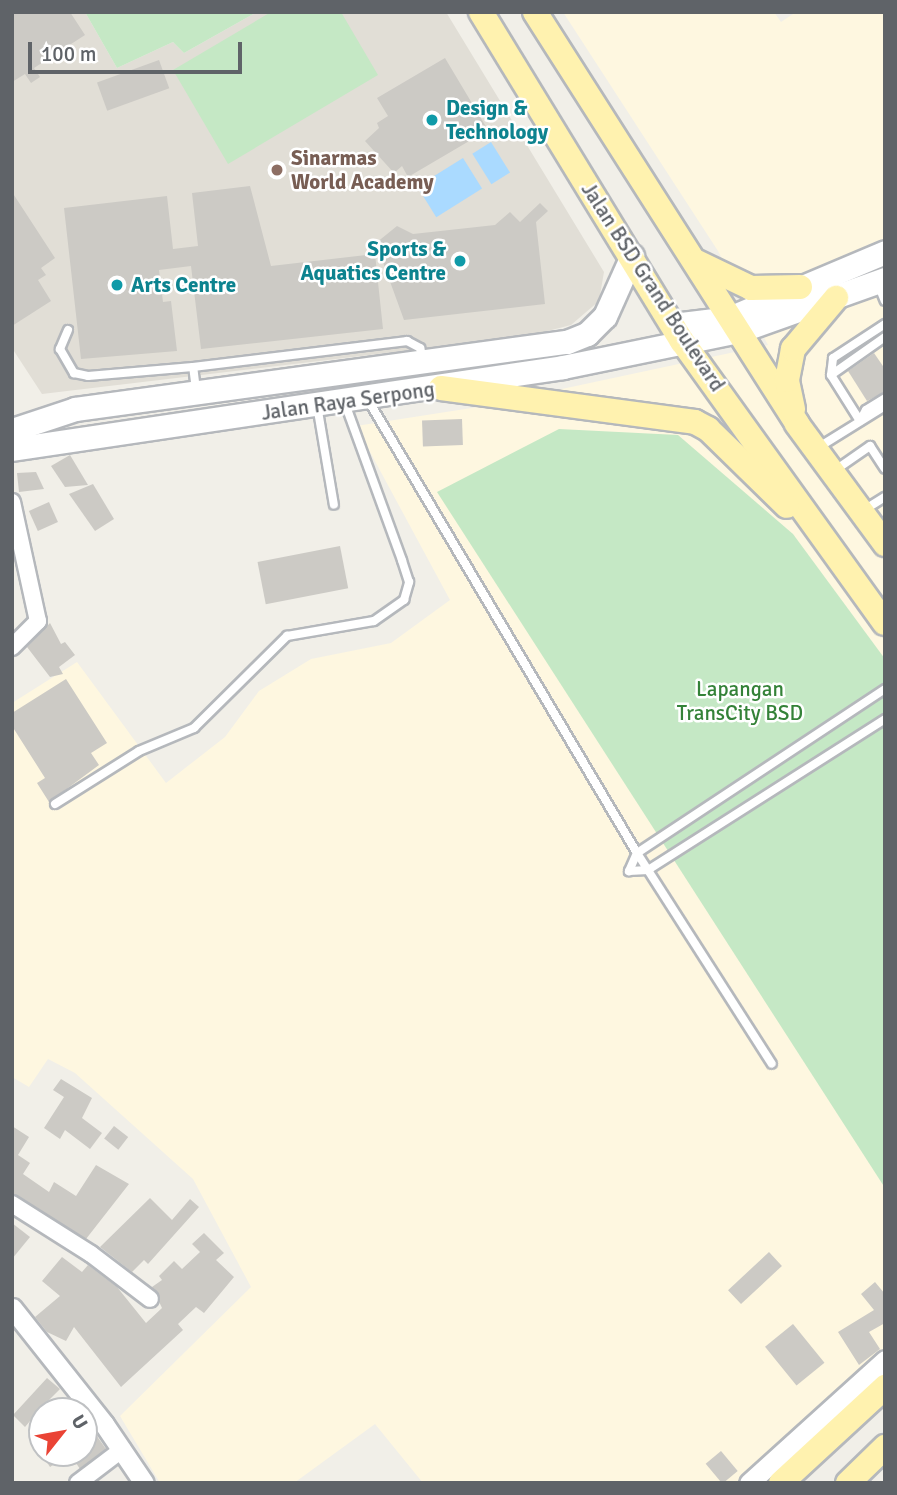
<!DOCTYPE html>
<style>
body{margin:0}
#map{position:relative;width:897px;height:1495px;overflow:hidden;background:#f1efe8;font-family:Signika,sans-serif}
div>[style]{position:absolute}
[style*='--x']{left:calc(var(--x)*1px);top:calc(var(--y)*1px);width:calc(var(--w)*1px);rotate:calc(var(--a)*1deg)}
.commercial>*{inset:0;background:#fef7e0}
.education>*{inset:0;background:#e1ded6}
.green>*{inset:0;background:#c5e8c5}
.water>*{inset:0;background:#aadaff;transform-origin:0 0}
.building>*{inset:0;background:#cccac5;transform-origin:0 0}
.roads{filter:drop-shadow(2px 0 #b5b8bc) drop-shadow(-2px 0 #b5b8bc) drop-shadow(0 2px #b5b8bc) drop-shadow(0 -2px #b5b8bc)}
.service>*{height:8px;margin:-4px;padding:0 4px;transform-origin:4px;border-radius:4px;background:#fff}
.minor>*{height:16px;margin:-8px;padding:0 8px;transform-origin:8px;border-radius:8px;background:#fff}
.tertiary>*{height:19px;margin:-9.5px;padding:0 9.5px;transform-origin:9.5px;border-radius:9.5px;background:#fff}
.secondary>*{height:23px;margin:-11.5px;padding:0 11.5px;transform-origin:11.5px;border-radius:11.5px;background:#fff}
.primary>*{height:24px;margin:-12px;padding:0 12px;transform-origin:12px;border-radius:12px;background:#fff2af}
.dots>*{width:19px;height:19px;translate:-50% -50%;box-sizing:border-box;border:4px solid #fff;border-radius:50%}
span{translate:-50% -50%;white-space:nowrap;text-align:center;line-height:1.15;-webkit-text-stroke:5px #fff;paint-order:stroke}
.culture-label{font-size:21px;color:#0d838f;font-weight:700}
.left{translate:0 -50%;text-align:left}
.right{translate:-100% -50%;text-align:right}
.education-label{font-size:21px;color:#785e54;font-weight:700}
.street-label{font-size:21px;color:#5f6368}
.park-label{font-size:21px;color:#348238}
.frame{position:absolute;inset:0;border:14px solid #5f6368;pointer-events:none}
.north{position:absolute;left:28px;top:1397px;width:70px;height:70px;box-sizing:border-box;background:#fff;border:2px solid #bfc1c3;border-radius:50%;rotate:59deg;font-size:19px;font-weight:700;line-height:28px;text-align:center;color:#5f6368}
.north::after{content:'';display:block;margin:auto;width:24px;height:32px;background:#ea4335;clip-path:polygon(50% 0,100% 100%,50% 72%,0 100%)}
.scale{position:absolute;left:28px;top:42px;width:214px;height:32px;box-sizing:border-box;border:4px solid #5f6368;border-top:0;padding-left:9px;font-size:21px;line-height:24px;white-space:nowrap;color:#5f6368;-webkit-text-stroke:5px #fff;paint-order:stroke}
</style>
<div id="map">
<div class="commercial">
<div style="clip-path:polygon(563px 12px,774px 12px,781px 22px,796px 12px,885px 12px,885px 1356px,749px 1483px,423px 1483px,375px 1424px,294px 1483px,160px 1483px,120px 1416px,251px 1287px,193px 1179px,75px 1073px,48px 1059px,29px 1087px,12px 1077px,12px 703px,77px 662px,166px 783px,225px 737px,259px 691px,311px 659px,391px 643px,450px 600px,356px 426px,478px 407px,768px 345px,718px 251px)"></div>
</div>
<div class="education">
<div style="clip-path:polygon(12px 12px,85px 12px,117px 68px,173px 42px,184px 53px,257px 12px,446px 12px,604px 272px,599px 301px,571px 325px,528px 336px,42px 394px,12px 348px)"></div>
</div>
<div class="green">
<div style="clip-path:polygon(85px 12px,257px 12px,184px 53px,173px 42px,117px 68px)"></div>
<div style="clip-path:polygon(271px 12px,341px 12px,378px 75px,228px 164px,173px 70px)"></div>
<div style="clip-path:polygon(559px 429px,678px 435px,793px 534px,885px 659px,885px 1188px,437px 492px)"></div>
</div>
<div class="water">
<div style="left:491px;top:142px;width:36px;height:22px;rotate:58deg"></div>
<div style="left:463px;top:158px;width:36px;height:54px;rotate:58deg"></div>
</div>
<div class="building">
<div style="clip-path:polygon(12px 12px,70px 12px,85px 35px,34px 68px,40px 77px,31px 83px,25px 74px,12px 82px)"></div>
<div style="clip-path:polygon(445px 58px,488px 130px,408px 177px,402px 166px,394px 173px,365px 141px,379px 128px,377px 123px,388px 116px,377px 98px)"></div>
<div style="left:159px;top:60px;width:30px;height:66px;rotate:70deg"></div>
<div style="clip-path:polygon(250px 186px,271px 266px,375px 254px,383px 329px,201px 349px,191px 266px,159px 270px,163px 302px,171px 301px,177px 351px,81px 359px,64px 208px,167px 196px,173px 249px,198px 246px,192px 193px)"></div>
<div style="clip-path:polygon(12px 192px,55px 258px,41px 268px,46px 275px,38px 280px,51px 301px,12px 326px)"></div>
<div style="clip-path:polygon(540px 203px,548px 211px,536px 222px,545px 304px,404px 320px,376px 243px,397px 226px,413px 234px,495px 225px,510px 212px,520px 222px)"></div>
<div style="clip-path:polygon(874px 353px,885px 369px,885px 392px,867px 401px,848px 371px)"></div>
<div style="left:462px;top:419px;width:26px;height:40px;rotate:88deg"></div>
<div style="clip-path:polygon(70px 455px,88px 485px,65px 487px,51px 466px)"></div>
<div style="clip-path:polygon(36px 472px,44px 489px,19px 492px,17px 473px)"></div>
<div style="clip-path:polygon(93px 484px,114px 519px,95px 531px,69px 494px)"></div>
<div style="left:49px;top:502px;width:22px;height:22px;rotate:66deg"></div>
<div style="left:340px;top:546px;width:43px;height:84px;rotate:79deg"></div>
<div style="clip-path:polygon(50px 623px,61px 644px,65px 642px,75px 655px,59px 667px,63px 674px,50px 677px,27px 647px)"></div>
<div style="clip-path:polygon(66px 679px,107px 743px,91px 753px,99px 765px,49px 802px,37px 783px,45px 778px,12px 726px,12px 713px)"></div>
<div style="clip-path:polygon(61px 1079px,92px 1098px,82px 1118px,102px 1133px,90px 1149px,65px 1130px,60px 1139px,44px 1128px,64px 1097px,53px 1090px)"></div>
<div style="clip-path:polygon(12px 1126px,29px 1137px,18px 1155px,30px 1163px,23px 1174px,49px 1192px,54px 1182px,76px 1196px,96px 1165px,129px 1184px,86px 1239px,12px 1194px)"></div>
<div style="left:114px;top:1126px;width:18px;height:16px;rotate:38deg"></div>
<div style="clip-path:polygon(150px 1198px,172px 1220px,190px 1199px,199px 1207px,148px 1264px,144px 1260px,132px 1272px,100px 1247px)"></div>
<div style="clip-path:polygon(12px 1223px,30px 1237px,12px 1259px)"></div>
<div style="clip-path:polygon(204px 1233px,224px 1253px,216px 1260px,234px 1277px,204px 1313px,196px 1307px,178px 1324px,183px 1330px,121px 1387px,74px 1327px,66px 1341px,47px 1332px,35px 1317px,60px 1296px,42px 1281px,62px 1257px,82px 1272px,88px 1265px,117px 1287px,146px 1323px,162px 1308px,152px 1287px,162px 1280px,159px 1276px,174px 1261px,182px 1269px,200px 1252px,192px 1244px)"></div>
<div style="left:769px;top:1252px;width:19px;height:56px;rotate:47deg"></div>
<div style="clip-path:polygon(875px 1282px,885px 1294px,885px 1323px,869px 1332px,880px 1349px,859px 1365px,838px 1332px,874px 1310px,861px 1294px)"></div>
<div style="left:793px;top:1324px;width:50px;height:36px;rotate:51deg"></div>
<div style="clip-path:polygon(47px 1378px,60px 1389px,46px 1403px,54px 1411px,42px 1411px,42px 1433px,30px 1421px,25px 1427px,13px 1415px)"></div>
<div style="clip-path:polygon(84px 1418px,106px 1449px,80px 1469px,70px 1454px,50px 1467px,41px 1453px,84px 1453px)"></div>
<div style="left:721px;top:1451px;width:26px;height:20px;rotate:50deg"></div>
</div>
<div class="roads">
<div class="service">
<div style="--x:878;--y:284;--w:18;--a:68"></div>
<div style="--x:68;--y:330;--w:21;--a:113"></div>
<div style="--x:60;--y:349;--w:28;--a:60"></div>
<div style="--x:74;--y:373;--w:14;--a:12"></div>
<div style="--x:88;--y:376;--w:105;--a:-4.9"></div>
<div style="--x:831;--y:375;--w:66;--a:-35.1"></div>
<div style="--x:196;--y:390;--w:23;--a:-97"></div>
<div style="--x:193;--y:367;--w:216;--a:-6.9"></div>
<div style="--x:407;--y:341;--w:15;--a:28"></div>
<div style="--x:420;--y:348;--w:13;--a:72"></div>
<div style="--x:368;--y:400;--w:527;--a:59.3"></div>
<div style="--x:637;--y:853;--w:250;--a:57.4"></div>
<div style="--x:317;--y:405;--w:101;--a:80.4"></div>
<div style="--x:861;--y:419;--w:10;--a:-61"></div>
<div style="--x:866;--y:410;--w:22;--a:-32"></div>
<div style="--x:860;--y:421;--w:54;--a:-122.2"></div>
<div style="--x:831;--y:375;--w:17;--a:-83"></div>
<div style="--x:833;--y:358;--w:62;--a:-33.2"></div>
<div style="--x:819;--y:447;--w:78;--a:-31.8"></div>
<div style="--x:834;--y:471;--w:44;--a:-34.8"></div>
<div style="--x:870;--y:446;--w:27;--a:57"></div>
<div style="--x:864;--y:510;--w:25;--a:-32"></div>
<div style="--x:885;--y:689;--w:297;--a:146.5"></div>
<div style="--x:637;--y:853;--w:20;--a:114"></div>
<div style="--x:629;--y:871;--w:19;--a:-3"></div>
<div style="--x:648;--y:870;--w:281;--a:-32.5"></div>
<div style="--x:55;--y:804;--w:99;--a:-32.2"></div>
<div style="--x:139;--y:751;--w:60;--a:-22.7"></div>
<div style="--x:194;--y:728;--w:131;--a:-44.7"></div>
<div style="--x:287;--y:636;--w:88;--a:-9.8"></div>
<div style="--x:374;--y:621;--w:37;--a:-35"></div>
<div style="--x:404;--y:600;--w:19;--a:-74"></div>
<div style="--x:409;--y:582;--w:23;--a:-108"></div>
<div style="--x:402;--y:560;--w:167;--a:-110"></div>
</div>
<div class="minor">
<div style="--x:12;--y:502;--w:122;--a:77.7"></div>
<div style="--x:38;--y:621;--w:37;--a:135"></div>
<div style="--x:12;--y:1204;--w:93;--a:32.3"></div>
<div style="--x:91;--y:1254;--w:74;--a:37.3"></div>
<div style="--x:78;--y:1483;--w:56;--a:-37.1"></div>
</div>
<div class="tertiary">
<div style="--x:12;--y:1308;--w:148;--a:51.6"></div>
<div style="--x:104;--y:1424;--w:71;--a:55.9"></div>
<div style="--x:749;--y:1483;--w:183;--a:-42.1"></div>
</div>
<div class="secondary">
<div style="--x:673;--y:325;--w:56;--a:-7.1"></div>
<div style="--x:729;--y:318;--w:169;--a:-22.9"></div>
<div style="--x:12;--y:430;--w:66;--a:-18.4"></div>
<div style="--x:75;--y:409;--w:497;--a:-7.8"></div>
<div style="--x:567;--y:342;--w:22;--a:-22"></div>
<div style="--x:587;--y:334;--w:25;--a:-45"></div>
<div style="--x:605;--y:316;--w:66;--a:-65.8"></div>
<div style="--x:12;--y:449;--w:557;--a:-8.46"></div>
<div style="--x:563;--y:367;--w:180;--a:-11.6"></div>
<div style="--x:739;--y:331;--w:155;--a:-19.6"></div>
</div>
<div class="primary">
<div style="--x:481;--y:12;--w:386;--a:58.6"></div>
<div style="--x:682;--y:341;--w:347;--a:54.3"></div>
<div style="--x:535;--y:12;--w:488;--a:57.5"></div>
<div style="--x:797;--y:424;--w:149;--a:53.7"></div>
<div style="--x:697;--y:262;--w:60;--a:25.7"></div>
<div style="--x:751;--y:288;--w:49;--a:-1.2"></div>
<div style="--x:441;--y:388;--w:256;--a:7.6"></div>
<div style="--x:695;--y:422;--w:15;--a:28"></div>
<div style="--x:708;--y:429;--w:110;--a:44.3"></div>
<div style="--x:793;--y:409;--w:30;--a:-102"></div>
<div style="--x:787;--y:380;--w:32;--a:-79"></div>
<div style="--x:793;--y:349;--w:67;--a:-49.9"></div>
<div style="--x:781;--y:1483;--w:142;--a:-42.7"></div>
<div style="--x:848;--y:1483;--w:52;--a:-44.2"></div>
</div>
</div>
<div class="dots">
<div style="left:432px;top:120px;background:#0f9aa8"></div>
<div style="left:277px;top:170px;background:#8d6e63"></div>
<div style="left:460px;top:261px;background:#0f9aa8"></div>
<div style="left:117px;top:285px;background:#0f9aa8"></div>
</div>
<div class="culture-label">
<span class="left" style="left:446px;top:120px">Design &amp;<br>Technology</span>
<span class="right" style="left:446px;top:261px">Sports &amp;<br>Aquatics Centre</span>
<span class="left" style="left:131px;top:285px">Arts Centre</span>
</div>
<div class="education-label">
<span class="left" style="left:291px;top:170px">Sinarmas<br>World Academy</span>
</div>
<div class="street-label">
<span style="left:653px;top:287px;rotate:57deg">Jalan BSD Grand Boulevard</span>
<span style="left:348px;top:401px;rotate:-8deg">Jalan Raya Serpong</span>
</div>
<div class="park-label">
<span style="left:740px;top:701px">Lapangan<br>TransCity BSD</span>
</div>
<div class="frame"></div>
<div class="north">U</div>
<div class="scale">100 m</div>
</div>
